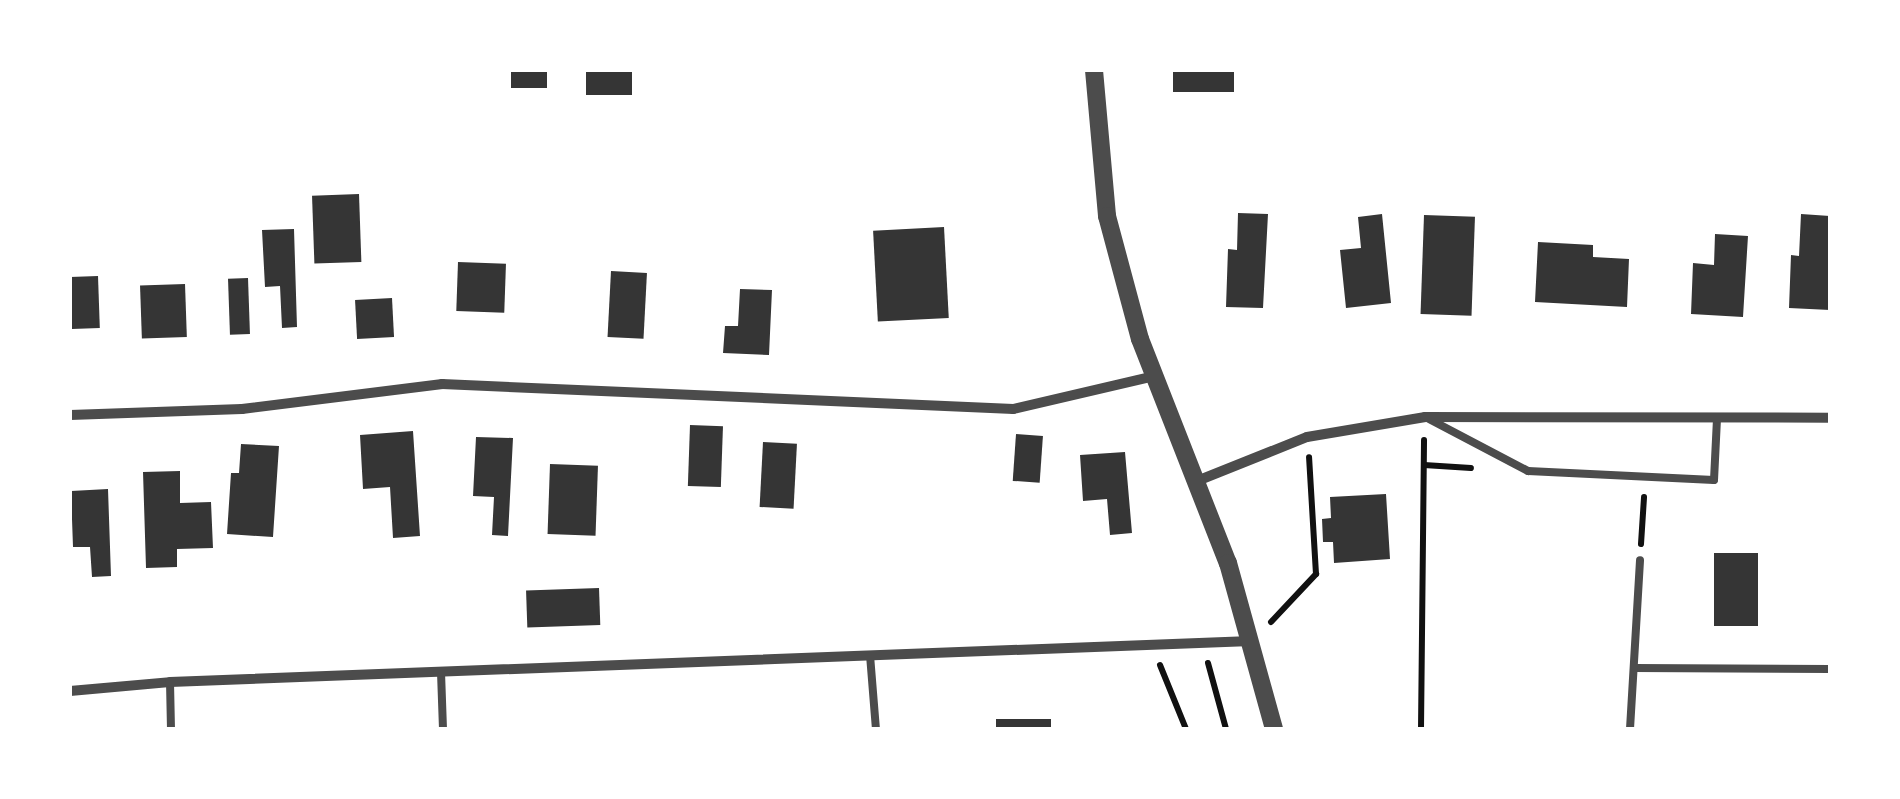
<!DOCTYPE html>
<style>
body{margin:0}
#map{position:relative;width:1900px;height:799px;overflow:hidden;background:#fff;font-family:"Roboto Serif",serif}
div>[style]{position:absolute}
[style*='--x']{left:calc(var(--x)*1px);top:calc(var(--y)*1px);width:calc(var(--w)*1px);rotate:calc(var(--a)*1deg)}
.building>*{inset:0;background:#353535;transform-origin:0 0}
.path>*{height:6px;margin:-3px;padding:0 3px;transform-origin:3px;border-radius:3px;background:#111}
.service>*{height:8px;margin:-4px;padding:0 4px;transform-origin:4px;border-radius:4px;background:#4c4c4c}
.minor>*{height:10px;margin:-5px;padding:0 5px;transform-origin:5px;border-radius:5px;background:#4c4c4c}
.tertiary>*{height:18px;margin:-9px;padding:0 9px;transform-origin:9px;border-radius:9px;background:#4c4c4c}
span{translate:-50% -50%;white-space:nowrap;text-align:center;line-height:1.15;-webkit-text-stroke:8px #fff;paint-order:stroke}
.frame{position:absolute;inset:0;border:72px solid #fff;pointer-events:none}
</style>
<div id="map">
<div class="building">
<div style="left:511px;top:70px;width:36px;height:18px"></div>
<div style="left:586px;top:70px;width:46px;height:25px"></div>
<div style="left:1173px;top:70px;width:61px;height:22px"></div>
<div style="left:359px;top:194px;width:68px;height:47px;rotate:88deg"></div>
<div style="clip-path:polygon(1238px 213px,1268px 214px,1263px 308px,1226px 307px,1228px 249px,1237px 250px)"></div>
<div style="clip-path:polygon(1382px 214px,1391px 303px,1346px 308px,1340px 250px,1361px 248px,1358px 217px)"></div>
<div style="clip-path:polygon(1801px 214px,1830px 216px,1830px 310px,1789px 308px,1791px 255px,1799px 256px)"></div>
<div style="left:1424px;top:215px;width:51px;height:99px;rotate:2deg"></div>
<div style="left:944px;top:227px;width:91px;height:71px;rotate:87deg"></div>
<div style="clip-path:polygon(294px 229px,297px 327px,282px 328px,280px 286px,265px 287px,262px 230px)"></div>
<div style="clip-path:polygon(1715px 234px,1748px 236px,1743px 317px,1691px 314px,1693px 263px,1714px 265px)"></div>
<div style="clip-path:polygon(1538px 242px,1593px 245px,1593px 257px,1629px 259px,1627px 307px,1535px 302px)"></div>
<div style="left:458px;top:262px;width:48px;height:49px;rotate:2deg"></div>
<div style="left:611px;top:271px;width:36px;height:66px;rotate:3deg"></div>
<div style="left:98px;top:276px;width:52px;height:28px;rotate:88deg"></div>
<div style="left:248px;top:278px;width:56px;height:20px;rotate:88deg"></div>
<div style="left:185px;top:284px;width:53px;height:45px;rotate:88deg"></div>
<div style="clip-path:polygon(740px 289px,772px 290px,769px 355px,723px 353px,725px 326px,738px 326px)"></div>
<div style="left:392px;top:298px;width:39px;height:37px;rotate:87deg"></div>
<div style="left:690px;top:425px;width:33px;height:61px;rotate:2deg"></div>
<div style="clip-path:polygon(413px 431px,420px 536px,393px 538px,390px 487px,363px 489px,360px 435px)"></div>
<div style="left:1016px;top:434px;width:27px;height:47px;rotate:4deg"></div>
<div style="clip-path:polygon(476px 437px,513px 438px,508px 536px,492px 535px,494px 497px,473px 496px)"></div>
<div style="left:763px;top:442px;width:34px;height:65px;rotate:3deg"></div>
<div style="clip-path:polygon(241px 444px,279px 446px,273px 537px,227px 534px,231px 473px,239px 473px)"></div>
<div style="clip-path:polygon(1125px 452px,1132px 533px,1110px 535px,1107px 499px,1083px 501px,1080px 455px)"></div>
<div style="left:550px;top:464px;width:48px;height:70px;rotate:2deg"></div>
<div style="clip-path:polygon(180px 471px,180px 503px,211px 502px,213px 548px,177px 549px,177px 567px,146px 568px,143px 472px)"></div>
<div style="clip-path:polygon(108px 489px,111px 576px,92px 577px,90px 547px,73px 547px,71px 491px)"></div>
<div style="clip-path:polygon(1386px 494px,1390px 559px,1334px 563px,1333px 542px,1323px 542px,1322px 519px,1331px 518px,1330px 497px)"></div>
<div style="left:1714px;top:553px;width:44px;height:73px"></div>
<div style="left:599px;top:588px;width:37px;height:73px;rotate:88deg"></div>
<div style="left:1051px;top:719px;width:10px;height:55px;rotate:90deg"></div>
</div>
<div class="path">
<div style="--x:1424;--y:465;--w:47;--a:3.7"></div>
<div style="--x:1641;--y:544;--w:47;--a:-86.3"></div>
<div style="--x:1271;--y:622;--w:66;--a:-46.8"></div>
<div style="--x:1316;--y:574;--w:117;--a:-93.4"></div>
<div style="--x:1208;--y:663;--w:68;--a:74.7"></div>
<div style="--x:1160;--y:665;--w:69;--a:67.9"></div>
<div style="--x:1421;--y:729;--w:289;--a:-89.4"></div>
</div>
<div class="service">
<div style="--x:1429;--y:419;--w:112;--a:27.7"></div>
<div style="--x:1528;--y:471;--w:186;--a:2.8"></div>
<div style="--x:1714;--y:480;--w:62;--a:-87.2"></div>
<div style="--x:870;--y:655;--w:74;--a:85.4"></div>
<div style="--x:1634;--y:668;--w:196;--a:0.3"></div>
<div style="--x:441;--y:672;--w:57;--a:88"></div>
<div style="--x:170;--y:682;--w:47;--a:88.8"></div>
<div style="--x:1630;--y:729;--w:169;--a:-86.6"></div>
</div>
<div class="minor">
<div style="--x:70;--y:415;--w:172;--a:-2"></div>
<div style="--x:242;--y:409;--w:202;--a:-7.1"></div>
<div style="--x:442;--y:384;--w:572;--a:2.51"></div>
<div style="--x:1013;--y:409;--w:146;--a:-13.1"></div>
<div style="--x:1197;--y:481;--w:118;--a:-21.8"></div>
<div style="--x:1307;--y:437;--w:120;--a:-9.6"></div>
<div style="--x:1425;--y:417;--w:405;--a:0.1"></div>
<div style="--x:70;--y:691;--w:100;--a:-5.1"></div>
<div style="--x:170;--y:682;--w:1082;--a:-2.17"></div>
</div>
<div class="tertiary">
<div style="--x:1094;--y:70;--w:147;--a:84.9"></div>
<div style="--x:1107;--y:216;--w:127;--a:75"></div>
<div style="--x:1140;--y:339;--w:241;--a:68.6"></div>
<div style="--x:1228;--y:563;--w:172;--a:74.5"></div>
</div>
<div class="frame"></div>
</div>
